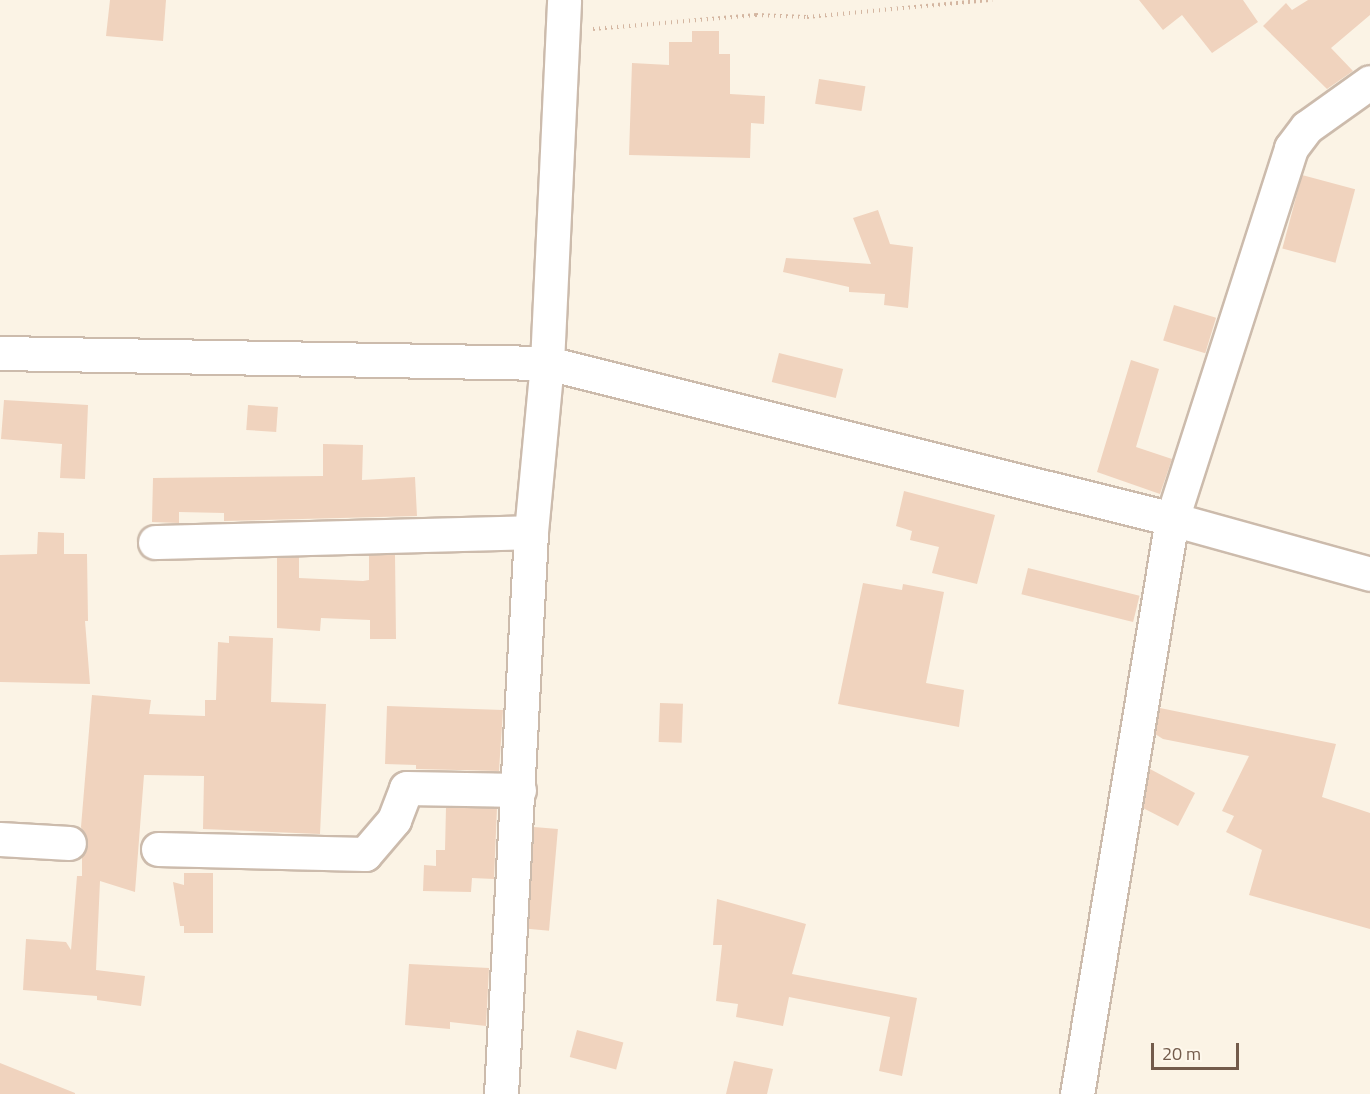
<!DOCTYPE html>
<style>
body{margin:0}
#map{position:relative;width:1370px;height:1094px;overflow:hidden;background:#fbf3e5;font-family:"Titillium Web",sans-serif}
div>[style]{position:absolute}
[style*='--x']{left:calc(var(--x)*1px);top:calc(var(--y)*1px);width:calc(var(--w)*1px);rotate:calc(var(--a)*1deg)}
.building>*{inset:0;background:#f0d3be;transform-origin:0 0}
.path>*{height:4px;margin-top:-2px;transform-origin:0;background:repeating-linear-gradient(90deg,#d4b6a1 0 1.5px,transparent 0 6px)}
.roads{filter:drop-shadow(2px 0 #ccbbac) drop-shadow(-2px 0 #ccbbac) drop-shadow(0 2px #ccbbac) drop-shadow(0 -2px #ccbbac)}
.minor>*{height:33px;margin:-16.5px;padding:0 16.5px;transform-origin:16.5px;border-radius:16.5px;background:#fff}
span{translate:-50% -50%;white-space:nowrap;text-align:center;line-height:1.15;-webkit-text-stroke:6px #fef7eb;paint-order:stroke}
.scale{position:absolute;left:1151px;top:1043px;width:88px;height:27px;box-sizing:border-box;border:3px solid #735b4b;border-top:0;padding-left:8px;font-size:18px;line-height:21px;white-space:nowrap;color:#735b4b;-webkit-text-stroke:4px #fef7eb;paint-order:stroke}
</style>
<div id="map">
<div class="building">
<div style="clip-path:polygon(110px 0,166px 0,163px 41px,106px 36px)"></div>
<div style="clip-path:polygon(1139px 0,1243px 0,1258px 22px,1212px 53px,1182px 15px,1163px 30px)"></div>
<div style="clip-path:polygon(1308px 0,1370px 0,1370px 15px,1331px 48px,1353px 71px,1327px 89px,1263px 26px,1286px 3px,1292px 10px)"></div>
<div style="clip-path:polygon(692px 31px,719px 31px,719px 54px,730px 54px,730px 94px,765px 96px,764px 124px,751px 123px,750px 158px,629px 155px,632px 63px,669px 65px,669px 42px,692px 42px)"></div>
<div style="left:819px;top:79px;width:47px;height:25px;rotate:9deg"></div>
<div style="left:1302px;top:175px;width:55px;height:76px;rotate:15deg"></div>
<div style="clip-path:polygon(878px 210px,890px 244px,913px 247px,908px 308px,884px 305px,885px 294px,849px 292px,849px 287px,783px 272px,786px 258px,871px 264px,853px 218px)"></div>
<div style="left:1174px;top:305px;width:44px;height:37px;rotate:17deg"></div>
<div style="left:779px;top:353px;width:66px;height:30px;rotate:14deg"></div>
<div style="clip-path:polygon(1131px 360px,1159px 369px,1136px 447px,1172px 459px,1160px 494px,1097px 472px)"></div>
<div style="clip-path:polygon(4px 400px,88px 405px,85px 479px,60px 478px,62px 444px,1px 439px)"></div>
<div style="left:248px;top:405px;width:30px;height:25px;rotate:4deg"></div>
<div style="clip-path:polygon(323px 444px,363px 445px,362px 480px,415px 477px,417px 516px,224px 521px,224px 513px,179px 512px,179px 523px,152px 522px,153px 478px,323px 476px)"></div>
<div style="clip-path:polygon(904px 491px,995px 515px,977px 584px,932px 573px,939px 547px,910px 540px,912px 531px,896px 526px)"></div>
<div style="clip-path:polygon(38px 532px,64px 533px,64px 554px,87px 554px,88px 621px,85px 621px,90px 684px,0 682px,0 555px,37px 554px)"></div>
<div style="clip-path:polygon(395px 554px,396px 639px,370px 639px,370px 620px,321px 618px,320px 631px,277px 628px,277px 558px,299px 557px,299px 578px,363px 581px,369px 580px,369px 555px)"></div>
<div style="left:1028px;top:568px;width:115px;height:27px;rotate:14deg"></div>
<div style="clip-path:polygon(863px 583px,902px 590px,903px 584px,944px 592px,926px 683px,964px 690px,959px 727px,838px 704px)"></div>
<div style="clip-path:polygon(229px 636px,273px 638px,271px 702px,326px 704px,320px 834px,203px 829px,204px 776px,144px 775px,135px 892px,100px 881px,96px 970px,145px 976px,141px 1006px,97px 1000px,97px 996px,23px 990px,26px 939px,66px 942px,71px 950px,77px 876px,82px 876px,82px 856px,88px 845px,81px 827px,92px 695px,151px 700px,149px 714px,205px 716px,205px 700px,216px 700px,218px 642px,229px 643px)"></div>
<div style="left:660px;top:703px;width:23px;height:39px;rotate:2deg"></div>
<div style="clip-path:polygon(387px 706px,503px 710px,499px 771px,416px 769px,416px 765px,385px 764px)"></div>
<div style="clip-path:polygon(1160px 708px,1336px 744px,1322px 797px,1370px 813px,1370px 929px,1249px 895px,1262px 850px,1226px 832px,1234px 816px,1222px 811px,1249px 756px,1163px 739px,1155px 734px)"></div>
<div style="clip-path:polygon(1150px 769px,1195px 793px,1178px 826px,1143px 808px)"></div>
<div style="clip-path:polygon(446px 807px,497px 808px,494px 879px,472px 878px,471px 892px,423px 891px,424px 865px,436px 866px,436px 850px,445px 850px)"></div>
<div style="left:534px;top:827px;width:24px;height:102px;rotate:5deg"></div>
<div style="clip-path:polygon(184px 873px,213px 873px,213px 933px,184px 933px,184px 926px,180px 926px,173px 882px,184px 885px)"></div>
<div style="clip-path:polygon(717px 899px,806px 924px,792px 974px,917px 998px,902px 1076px,879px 1071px,890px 1017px,789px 997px,783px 1026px,736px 1017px,738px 1004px,716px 1001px,722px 945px,713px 945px)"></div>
<div style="clip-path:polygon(409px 964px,489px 968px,486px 1026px,450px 1022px,450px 1029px,405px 1025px)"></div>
<div style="left:577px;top:1030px;width:48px;height:28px;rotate:15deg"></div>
<div style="clip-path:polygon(734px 1061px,773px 1069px,767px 1094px,726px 1094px)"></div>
<div style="clip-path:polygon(0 1063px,75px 1093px,75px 1094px,0 1094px)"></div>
</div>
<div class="path">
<div style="--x:593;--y:29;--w:164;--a:-4.9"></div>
<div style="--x:756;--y:15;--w:51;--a:2.2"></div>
<div style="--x:807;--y:17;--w:186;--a:-5.3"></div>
</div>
<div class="roads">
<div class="minor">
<div style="--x:0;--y:353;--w:547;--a:1.05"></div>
<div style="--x:547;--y:363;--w:644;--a:14.01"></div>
<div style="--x:1172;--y:519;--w:205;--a:15.5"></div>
<div style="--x:155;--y:542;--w:376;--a:-1.5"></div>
<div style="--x:0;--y:839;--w:69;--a:3.3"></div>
<div style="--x:158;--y:849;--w:207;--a:1.4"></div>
<div style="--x:365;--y:854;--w:45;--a:-49.5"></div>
<div style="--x:394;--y:820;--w:34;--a:-69"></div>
<div style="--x:406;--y:788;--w:113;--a:1"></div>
<div style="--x:501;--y:1094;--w:563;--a:-86.94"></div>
<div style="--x:531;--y:532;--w:170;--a:-84.6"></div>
<div style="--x:547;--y:363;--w:363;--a:-87.3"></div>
<div style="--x:1077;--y:1094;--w:583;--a:-80.62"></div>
<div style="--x:1172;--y:519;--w:390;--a:-72.2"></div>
<div style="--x:1291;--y:148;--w:26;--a:-53"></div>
<div style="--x:1307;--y:127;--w:77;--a:-35.5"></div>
</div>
</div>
<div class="scale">20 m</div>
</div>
